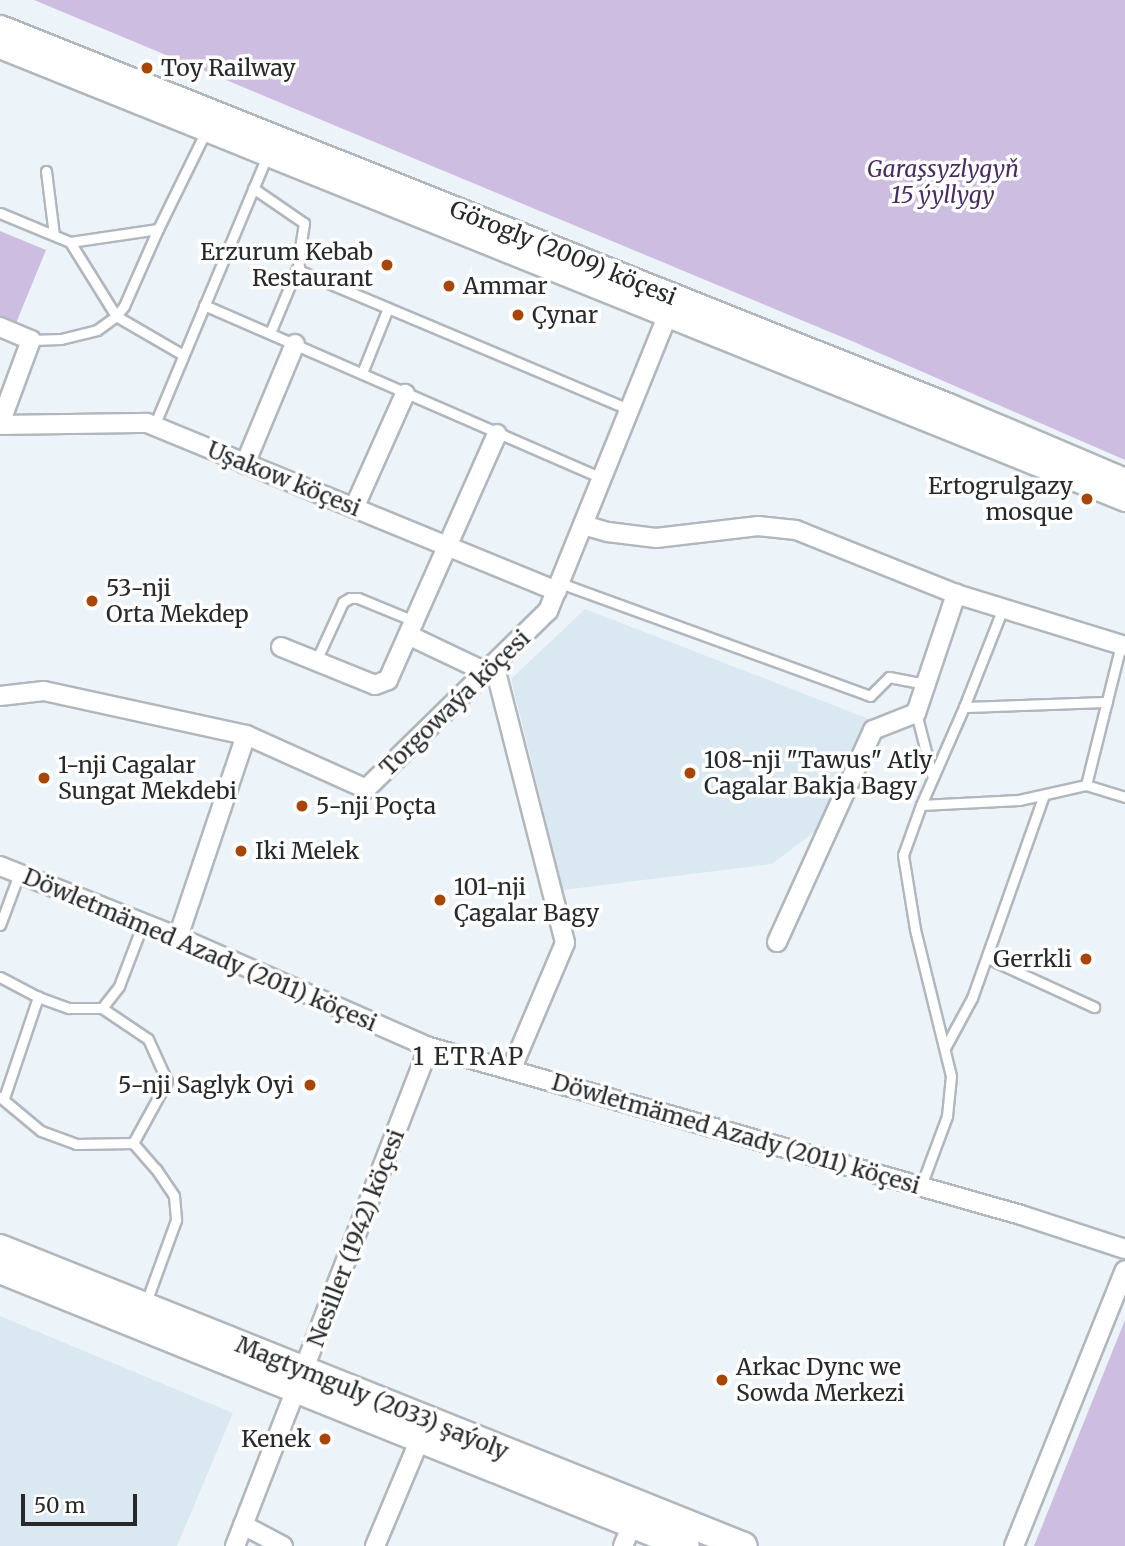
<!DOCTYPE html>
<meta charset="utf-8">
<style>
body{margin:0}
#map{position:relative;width:1125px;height:1546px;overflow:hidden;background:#edf4f9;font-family:Merriweather,serif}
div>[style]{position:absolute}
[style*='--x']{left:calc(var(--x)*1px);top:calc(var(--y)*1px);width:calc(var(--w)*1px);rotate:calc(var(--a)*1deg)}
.built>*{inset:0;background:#dae8f2}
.green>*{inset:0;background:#cdbde0}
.roads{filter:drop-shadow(2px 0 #b1b7bc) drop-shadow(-2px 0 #b1b7bc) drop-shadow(0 2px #b1b7bc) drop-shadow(0 -2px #b1b7bc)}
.service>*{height:9px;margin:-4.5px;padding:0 4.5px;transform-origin:4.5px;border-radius:4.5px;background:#fff}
.minor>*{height:18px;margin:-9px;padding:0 9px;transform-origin:9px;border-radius:9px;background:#fff}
.tertiary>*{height:23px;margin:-11.5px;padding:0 11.5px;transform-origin:11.5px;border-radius:11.5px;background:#fff}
.secondary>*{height:26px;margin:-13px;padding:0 13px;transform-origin:13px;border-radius:13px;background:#fff}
.dots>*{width:19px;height:19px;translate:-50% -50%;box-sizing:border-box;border:4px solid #fff;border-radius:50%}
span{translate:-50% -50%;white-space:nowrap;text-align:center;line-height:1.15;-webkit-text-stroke:7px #fff;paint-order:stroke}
.poi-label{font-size:23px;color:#27292b}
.left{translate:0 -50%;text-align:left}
.right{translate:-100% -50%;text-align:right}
.park-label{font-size:23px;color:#482d62;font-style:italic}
.street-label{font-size:23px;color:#27292b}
.neighbourhood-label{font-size:24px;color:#27292b;letter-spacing:2px}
.scale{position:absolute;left:21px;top:1494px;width:116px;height:32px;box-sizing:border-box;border:4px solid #27292b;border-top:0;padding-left:9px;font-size:21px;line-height:24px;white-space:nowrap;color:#27292b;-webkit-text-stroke:5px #fff;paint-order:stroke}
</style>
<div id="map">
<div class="built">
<div style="clip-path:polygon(585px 609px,869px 719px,821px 827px,772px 864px,563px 890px,511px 679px)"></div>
<div style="clip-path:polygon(0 1316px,233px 1413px,177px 1546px,0 1546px)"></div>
</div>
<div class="green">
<div style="clip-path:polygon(34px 0,1125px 0,1125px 460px,854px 342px)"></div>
<div style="clip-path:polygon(0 231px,46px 250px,14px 328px,0 322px)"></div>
<div style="clip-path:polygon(1125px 1320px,1125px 1546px,1034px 1546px)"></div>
</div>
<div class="roads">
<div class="service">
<div style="--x:46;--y:171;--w:64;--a:82.9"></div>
<div style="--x:253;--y:188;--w:62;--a:34.5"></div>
<div style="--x:304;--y:223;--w:38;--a:99"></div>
<div style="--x:298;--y:261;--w:10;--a:79"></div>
<div style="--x:300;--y:271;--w:358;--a:22.8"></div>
<div style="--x:0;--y:213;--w:76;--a:22.5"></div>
<div style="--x:70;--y:242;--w:89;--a:-8.4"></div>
<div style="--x:158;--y:229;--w:111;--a:-63.9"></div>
<div style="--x:70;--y:242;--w:87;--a:58.1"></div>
<div style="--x:116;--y:316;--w:78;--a:30.2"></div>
<div style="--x:204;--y:305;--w:434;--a:23.5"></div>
<div style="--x:270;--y:333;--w:73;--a:-67.3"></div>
<div style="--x:31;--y:340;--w:30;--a:-2"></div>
<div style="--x:61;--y:339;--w:37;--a:-14"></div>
<div style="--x:97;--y:330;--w:24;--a:-36"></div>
<div style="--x:116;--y:316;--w:13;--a:-51"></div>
<div style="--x:124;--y:306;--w:84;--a:-66.2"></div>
<div style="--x:362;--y:373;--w:70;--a:-68.2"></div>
<div style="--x:154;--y:426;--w:295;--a:-67.3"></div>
<div style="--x:560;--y:583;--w:330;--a:20"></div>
<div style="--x:870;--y:696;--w:27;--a:-45"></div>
<div style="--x:889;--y:677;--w:38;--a:11"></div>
<div style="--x:1003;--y:608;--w:106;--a:111.5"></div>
<div style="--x:964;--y:707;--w:143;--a:-2"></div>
<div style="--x:316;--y:661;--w:65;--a:-65.4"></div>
<div style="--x:343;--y:602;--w:8;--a:-30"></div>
<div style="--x:350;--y:598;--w:8;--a:0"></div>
<div style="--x:358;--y:598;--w:61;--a:22.3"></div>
<div style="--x:916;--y:713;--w:64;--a:75.5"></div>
<div style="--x:1086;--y:785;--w:144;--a:-76"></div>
<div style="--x:921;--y:805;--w:107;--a:-66.3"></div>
<div style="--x:0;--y:925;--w:54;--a:-69.6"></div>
<div style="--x:987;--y:958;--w:118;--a:24.6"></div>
<div style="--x:0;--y:977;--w:43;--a:27.8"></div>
<div style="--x:38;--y:997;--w:33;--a:20"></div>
<div style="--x:69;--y:1008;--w:33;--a:0"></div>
<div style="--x:102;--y:1008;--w:28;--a:-52"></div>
<div style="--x:119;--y:986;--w:67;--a:-69.1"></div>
<div style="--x:102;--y:1008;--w:55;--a:34"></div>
<div style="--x:148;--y:1039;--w:46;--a:65.7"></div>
<div style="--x:167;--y:1081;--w:71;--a:118.7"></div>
<div style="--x:946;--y:1046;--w:55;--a:-61.6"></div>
<div style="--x:972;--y:998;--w:215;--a:-70.5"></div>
<div style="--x:0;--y:1097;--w:53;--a:39.7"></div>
<div style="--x:41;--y:1131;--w:37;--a:20"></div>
<div style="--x:76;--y:1144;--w:57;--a:-1"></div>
<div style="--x:133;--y:1143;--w:35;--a:49"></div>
<div style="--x:156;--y:1169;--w:32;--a:56"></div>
<div style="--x:174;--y:1196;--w:24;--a:85"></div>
<div style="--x:176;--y:1220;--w:90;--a:110"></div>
<div style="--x:4;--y:1098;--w:107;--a:-71.4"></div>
<div style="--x:921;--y:1186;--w:75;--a:-69.6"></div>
<div style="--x:947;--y:1116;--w:40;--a:-84.3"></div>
<div style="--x:951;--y:1076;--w:151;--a:-103.8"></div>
<div style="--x:915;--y:929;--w:75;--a:-99.2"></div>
<div style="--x:903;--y:855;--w:53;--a:-70.2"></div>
<div style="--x:921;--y:805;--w:98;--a:-2.9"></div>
<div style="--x:1019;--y:800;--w:69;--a:-12.6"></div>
<div style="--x:1086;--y:785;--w:41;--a:17.1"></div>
</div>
<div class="minor">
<div style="--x:0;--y:327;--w:34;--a:23"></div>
<div style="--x:31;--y:340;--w:90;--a:110.3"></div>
<div style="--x:0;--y:425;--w:147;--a:-0.8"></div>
<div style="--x:147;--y:423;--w:443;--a:22.3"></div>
<div style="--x:245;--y:464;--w:130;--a:-67.4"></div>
<div style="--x:354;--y:508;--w:125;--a:-65.9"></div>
<div style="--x:583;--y:525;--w:26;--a:16"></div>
<div style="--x:608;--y:532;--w:48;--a:7.1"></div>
<div style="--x:656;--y:538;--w:103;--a:-6.7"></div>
<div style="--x:758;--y:526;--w:38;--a:6"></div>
<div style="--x:796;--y:530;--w:172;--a:21.8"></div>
<div style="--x:956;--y:594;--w:177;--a:17.1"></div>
<div style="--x:408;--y:635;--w:86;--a:25.4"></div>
<div style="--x:281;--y:647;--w:101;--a:22"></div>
<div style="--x:375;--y:685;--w:14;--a:-21"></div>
<div style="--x:388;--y:680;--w:269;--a:-66.1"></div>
<div style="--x:494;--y:664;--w:288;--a:75.7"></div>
<div style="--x:565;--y:943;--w:138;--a:113"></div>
<div style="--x:0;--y:696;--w:44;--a:-6.5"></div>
<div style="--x:44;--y:691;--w:207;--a:12.3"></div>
<div style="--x:0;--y:866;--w:192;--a:21.7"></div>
<div style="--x:178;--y:937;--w:274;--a:23.7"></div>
<div style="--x:429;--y:1047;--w:615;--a:15.84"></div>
<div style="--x:1021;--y:1215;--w:109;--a:18.1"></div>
<div style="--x:178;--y:937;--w:213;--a:-71.4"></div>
<div style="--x:246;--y:735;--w:132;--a:24.2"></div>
<div style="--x:366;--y:789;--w:255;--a:-44.4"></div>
<div style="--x:548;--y:611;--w:331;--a:-68"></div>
<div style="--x:777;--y:942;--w:233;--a:-65.6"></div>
<div style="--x:873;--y:730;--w:46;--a:-21.6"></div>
<div style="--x:916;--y:713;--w:126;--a:-71.4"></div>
<div style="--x:243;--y:1525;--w:45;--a:27.7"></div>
<div style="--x:235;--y:1546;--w:535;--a:-68.76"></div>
<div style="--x:375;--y:1546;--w:116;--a:-67.2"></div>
<div style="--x:623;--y:1546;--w:23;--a:-67"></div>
<div style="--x:1014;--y:1546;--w:297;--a:-68.1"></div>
</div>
<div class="tertiary">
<div style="--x:0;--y:27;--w:1021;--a:21.74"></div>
<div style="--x:948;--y:405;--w:192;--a:23"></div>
<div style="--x:0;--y:46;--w:1213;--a:21.93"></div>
</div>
<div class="secondary">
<div style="--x:0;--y:1248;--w:801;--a:21.83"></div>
<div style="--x:0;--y:1270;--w:739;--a:21.92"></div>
</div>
</div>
<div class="dots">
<div style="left:147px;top:68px;background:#a84608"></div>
<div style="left:387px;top:265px;background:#a84608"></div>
<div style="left:449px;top:286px;background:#a84608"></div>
<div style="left:518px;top:315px;background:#a84608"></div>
<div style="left:1087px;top:499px;background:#a84608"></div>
<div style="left:92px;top:601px;background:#a84608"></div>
<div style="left:690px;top:773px;background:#a84608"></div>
<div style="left:44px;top:778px;background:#a84608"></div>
<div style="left:302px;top:806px;background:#a84608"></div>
<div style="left:241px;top:851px;background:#a84608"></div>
<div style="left:440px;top:900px;background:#a84608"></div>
<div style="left:1086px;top:959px;background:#a84608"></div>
<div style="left:310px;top:1085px;background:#a84608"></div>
<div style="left:722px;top:1380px;background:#a84608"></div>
<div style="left:325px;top:1439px;background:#a84608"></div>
</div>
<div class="poi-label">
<span class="left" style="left:161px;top:68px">Toy Railway</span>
<span class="right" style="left:373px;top:265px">Erzurum Kebab<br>Restaurant</span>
<span class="left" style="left:463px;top:286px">Ammar</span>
<span class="left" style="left:532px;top:315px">Çynar</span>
<span class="right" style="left:1073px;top:499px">Ertogrulgazy<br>mosque</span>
<span class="left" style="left:106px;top:601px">53-nji<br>Orta Mekdep</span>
<span class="left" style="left:704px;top:773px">108-nji "Tawus" Atly<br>Cagalar Bakja Bagy</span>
<span class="left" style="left:58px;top:778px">1-nji Cagalar<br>Sungat Mekdebi</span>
<span class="left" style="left:316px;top:806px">5-nji Poçta</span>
<span class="left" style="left:255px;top:851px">Iki Melek</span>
<span class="left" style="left:454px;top:900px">101-nji<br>Çagalar Bagy</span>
<span class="right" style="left:1072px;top:959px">Gerrkli</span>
<span class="right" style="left:294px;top:1085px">5-nji Saglyk Oyi</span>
<span class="left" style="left:736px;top:1380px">Arkac Dync we<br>Sowda Merkezi</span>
<span class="right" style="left:311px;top:1439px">Kenek</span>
</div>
<div class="park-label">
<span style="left:943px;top:182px">Garaşsyzlygyň<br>15 ýyllygy</span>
</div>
<div class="street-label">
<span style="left:563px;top:253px;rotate:22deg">Görogly (2009) köçesi</span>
<span style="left:284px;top:479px;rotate:22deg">Uşakow köçesi</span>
<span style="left:455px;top:703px;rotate:-44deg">Torgowaýa köçesi</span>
<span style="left:200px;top:950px;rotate:23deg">Döwletmämed Azady (2011) köçesi</span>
<span style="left:736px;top:1134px;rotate:16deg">Döwletmämed Azady (2011) köçesi</span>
<span style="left:356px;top:1238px;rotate:-69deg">Nesiller (1942) köçesi</span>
<span style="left:372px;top:1398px;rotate:22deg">Magtymguly (2033) şaýoly</span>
</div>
<div class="neighbourhood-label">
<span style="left:469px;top:1057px">1 ETRAP</span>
</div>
<div class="scale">50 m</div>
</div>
